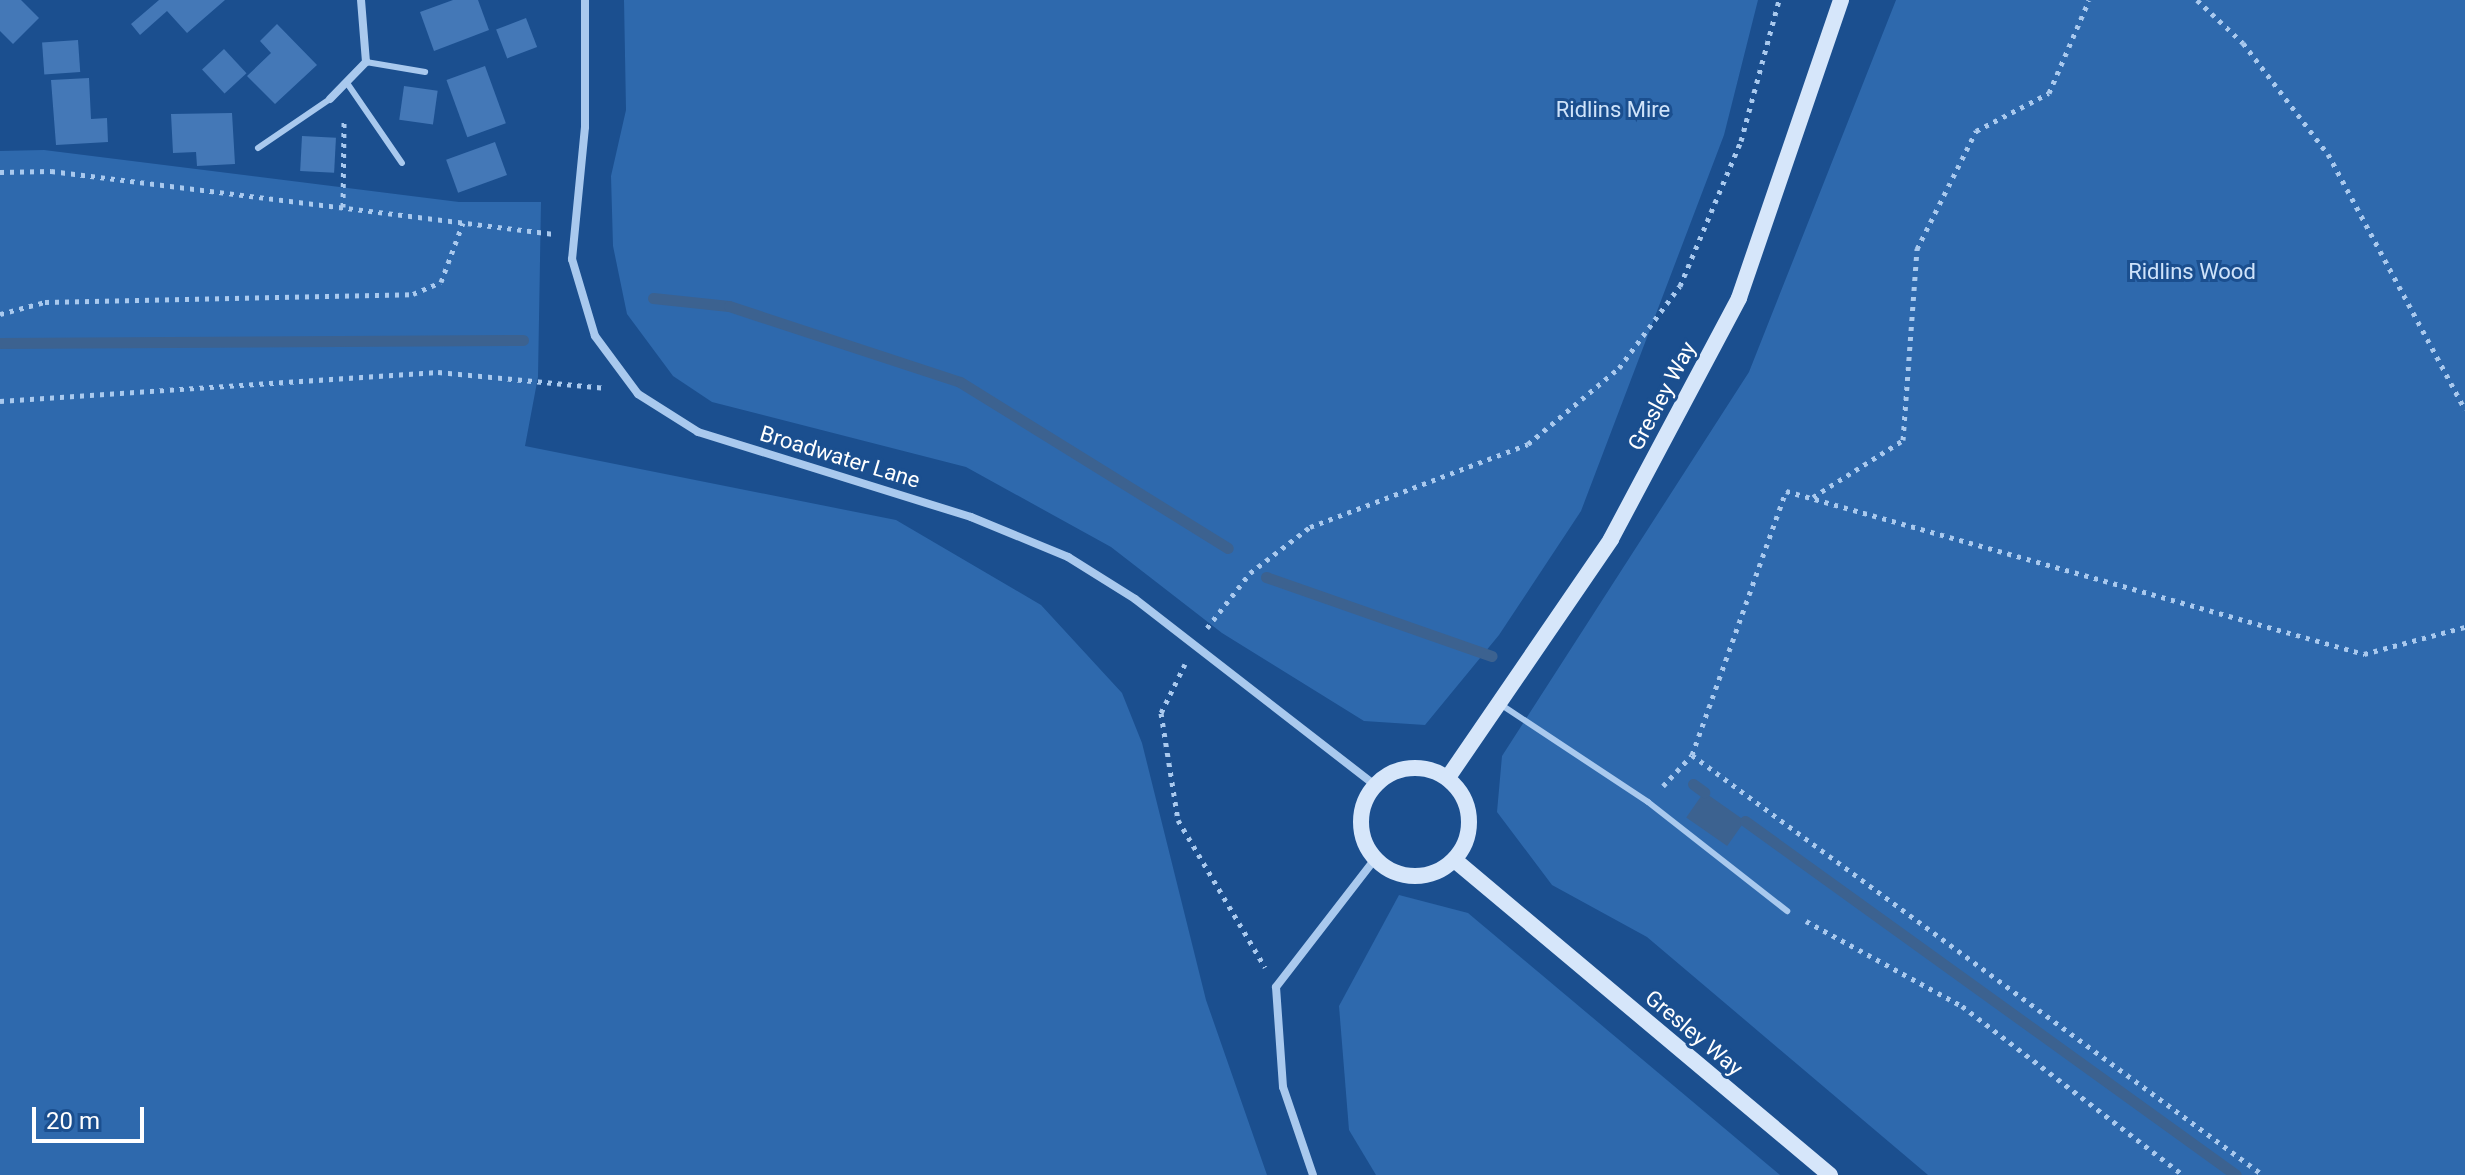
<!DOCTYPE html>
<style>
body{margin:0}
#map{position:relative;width:2465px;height:1175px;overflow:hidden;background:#1b4f8f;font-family:Roboto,sans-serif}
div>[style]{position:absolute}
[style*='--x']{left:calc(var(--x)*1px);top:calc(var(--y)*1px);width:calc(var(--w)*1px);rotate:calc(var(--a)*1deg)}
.green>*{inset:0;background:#2e69ad}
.water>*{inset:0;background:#3c6290;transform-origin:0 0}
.stream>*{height:11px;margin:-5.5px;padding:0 5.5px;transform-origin:5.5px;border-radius:5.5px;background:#3c6290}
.building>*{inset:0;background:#4478b7;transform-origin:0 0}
.path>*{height:5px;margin-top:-2.5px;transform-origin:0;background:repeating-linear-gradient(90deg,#a9c9ee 0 4px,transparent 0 10px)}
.lane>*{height:6px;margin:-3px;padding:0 3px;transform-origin:3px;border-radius:3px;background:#a9c9ee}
.street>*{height:8px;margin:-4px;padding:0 4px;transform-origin:4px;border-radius:4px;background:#a9c9ee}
.secondary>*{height:16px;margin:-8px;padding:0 8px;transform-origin:8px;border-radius:8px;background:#d6e6fa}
.secondary>.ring{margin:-8px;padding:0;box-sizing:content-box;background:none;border:16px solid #d6e6fa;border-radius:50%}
span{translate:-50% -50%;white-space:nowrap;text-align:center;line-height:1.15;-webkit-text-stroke:6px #1b4f8f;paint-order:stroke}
.park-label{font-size:22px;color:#cfe3fa}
.street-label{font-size:22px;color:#fff}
.scale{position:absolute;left:32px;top:1107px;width:112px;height:36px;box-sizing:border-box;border:4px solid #fff;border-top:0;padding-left:10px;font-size:24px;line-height:28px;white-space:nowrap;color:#fff;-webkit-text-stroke:6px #1b4f8f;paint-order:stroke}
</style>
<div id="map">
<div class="green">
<div style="clip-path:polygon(624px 0,1758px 0,1724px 135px,1581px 511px,1499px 635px,1425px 725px,1364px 721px,1222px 633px,1111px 547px,966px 467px,712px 402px,673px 376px,627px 314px,613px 246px,611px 176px,626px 110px)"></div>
<div style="clip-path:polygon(1896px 0,2465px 0,2465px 1175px,1928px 1175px,1647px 937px,1552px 885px,1497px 812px,1502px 756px,1749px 372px)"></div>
<div style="clip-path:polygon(44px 150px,459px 202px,541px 202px,538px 377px,525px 446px,896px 520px,1041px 605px,1122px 693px,1142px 743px,1206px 1000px,1267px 1175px,0 1175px,0 151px)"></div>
<div style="clip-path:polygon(1399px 895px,1468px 913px,1780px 1175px,1376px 1175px,1349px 1130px,1339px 1006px)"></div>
</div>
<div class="water">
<div style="left:1704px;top:792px;width:50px;height:31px;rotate:35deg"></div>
</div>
<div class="stream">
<div style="--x:653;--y:298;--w:76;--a:6"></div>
<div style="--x:729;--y:306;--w:243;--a:18.2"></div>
<div style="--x:960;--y:382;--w:315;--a:31.8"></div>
<div style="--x:0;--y:343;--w:523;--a:-0.33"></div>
<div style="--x:1266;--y:577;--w:239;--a:19.3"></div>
<div style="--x:1693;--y:784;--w:14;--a:36"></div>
<div style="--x:1745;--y:821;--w:605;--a:35.79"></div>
</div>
<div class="building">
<div style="clip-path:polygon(0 0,21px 0,39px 18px,13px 44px,0 31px)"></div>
<div style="clip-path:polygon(159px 0,225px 0,187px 33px,167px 11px,140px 35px,131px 24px)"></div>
<div style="clip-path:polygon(453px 0,478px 0,489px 30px,434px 51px,420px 12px)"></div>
<div style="left:526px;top:18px;width:31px;height:32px;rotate:69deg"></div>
<div style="clip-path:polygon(277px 24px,317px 65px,275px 104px,247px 76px,271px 53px,260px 41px)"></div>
<div style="left:78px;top:40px;width:32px;height:36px;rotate:86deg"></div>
<div style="left:224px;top:49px;width:33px;height:30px;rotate:47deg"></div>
<div style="left:485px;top:66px;width:61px;height:41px;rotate:70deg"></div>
<div style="clip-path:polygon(89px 78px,91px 119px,107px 118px,108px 142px,56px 145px,51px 80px)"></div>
<div style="left:404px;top:86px;width:34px;height:34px;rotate:8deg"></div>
<div style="clip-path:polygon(232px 113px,235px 164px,197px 166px,196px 152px,173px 153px,171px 114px)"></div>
<div style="left:302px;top:136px;width:34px;height:35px;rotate:3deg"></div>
<div style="left:495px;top:142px;width:35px;height:52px;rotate:70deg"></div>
</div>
<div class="path">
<div style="--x:2197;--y:0;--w:63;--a:43.1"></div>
<div style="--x:2243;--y:43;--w:140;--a:52.6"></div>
<div style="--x:2328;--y:154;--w:290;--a:61.8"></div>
<div style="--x:0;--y:172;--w:51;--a:-1.1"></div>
<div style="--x:51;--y:171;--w:507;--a:7.14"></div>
<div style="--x:343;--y:207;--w:87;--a:-89.3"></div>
<div style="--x:0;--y:314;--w:47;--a:-14.9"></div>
<div style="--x:45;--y:302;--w:368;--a:-1.2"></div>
<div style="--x:413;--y:294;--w:30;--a:-23"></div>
<div style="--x:441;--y:282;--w:63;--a:-69.6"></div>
<div style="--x:0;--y:401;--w:439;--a:-3.8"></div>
<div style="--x:438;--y:372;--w:169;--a:5.4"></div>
<div style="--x:1813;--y:497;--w:107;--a:-32.3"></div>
<div style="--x:1903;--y:440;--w:192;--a:-85.8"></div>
<div style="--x:1917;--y:249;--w:132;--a:-63.4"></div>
<div style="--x:1976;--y:131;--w:82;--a:-27.5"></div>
<div style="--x:2049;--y:93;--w:101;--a:-66.7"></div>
<div style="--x:1207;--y:628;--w:70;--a:-52"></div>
<div style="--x:1250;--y:573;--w:76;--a:-37.5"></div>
<div style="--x:1310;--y:527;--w:233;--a:-20.8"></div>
<div style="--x:1528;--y:444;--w:119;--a:-39.9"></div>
<div style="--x:1619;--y:368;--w:102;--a:-53.4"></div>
<div style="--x:1680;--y:286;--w:157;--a:-67.2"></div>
<div style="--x:1741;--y:141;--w:146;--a:-74.9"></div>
<div style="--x:1185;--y:664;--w:55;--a:116.1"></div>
<div style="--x:1161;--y:713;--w:108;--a:81"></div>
<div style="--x:1178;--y:820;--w:171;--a:59.4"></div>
<div style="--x:1692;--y:755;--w:280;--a:-70.4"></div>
<div style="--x:1786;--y:491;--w:601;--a:15.75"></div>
<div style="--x:2364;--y:654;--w:105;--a:-15"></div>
<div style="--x:1663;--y:786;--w:42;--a:-46.9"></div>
<div style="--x:1692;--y:755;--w:709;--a:36.34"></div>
<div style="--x:1806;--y:921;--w:178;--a:28.6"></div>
<div style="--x:1962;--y:1006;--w:278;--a:37.4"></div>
</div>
<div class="lane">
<div style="--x:366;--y:62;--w:60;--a:9.6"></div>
<div style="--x:347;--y:83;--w:97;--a:55.5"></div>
<div style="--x:258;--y:148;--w:87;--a:-34.2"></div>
<div style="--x:1503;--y:706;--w:174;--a:33.5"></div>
<div style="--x:1648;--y:802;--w:177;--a:38.1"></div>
</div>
<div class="street">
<div style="--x:585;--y:0;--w:127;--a:90"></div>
<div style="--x:585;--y:127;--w:133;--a:95.6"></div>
<div style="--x:572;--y:259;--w:80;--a:73.4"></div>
<div style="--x:595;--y:336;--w:72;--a:53.4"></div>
<div style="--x:638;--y:394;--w:71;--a:32.3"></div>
<div style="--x:698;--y:432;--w:286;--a:17.3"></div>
<div style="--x:971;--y:517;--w:105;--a:22.4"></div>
<div style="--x:1068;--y:557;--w:79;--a:32.1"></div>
<div style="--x:1135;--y:599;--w:300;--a:37.8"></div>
<div style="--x:330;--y:99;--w:52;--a:-45.8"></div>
<div style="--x:366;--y:62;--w:62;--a:-94.6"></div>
<div style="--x:1313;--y:1175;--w:93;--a:-108.8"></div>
<div style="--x:1283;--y:1087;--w:100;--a:-94"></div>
<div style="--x:1276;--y:987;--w:162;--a:-52.3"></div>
</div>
<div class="secondary">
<div class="ring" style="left:1361px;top:768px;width:92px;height:92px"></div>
<div style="--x:1449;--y:776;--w:287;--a:-55.6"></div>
<div style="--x:1611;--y:539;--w:273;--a:-62"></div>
<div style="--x:1739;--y:298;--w:315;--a:-71.1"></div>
<div style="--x:1457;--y:862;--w:487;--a:40"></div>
</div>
<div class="park-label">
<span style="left:1613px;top:110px">Ridlins Mire</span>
<span style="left:2192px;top:272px">Ridlins Wood</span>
</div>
<div class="street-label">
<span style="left:1662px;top:396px;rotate:-62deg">Gresley Way</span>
<span style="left:840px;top:457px;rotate:17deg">Broadwater Lane</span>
<span style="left:1694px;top:1033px;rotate:40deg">Gresley Way</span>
</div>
<div class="scale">20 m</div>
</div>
